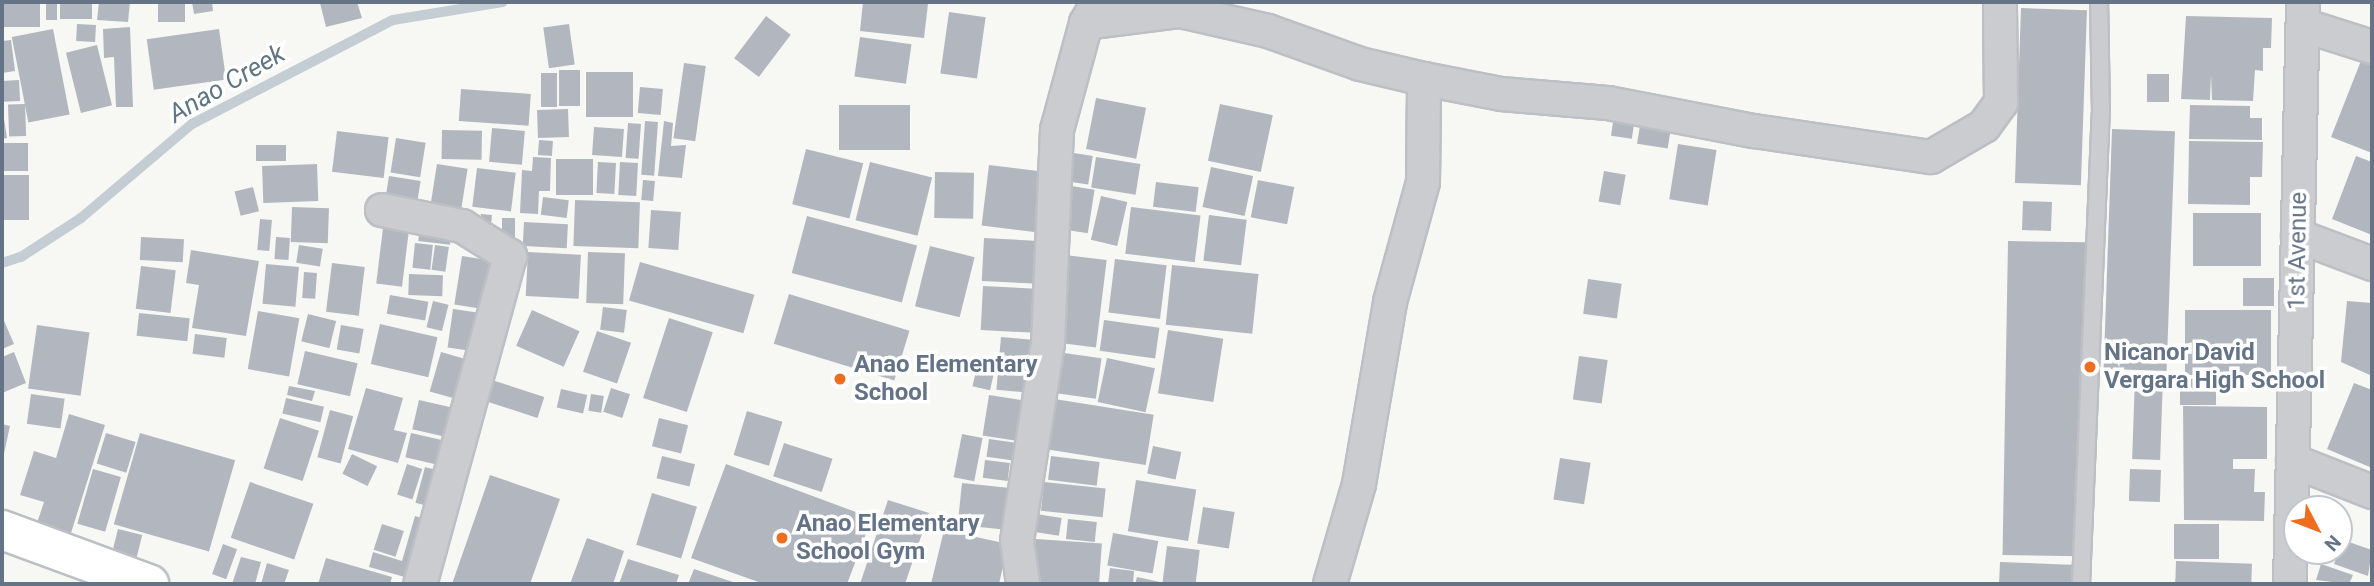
<!DOCTYPE html>
<style>
body{margin:0}
#map{position:relative;width:2374px;height:586px;overflow:hidden;background:#f7f8f4;font-family:Roboto,sans-serif}
div>[style]{position:absolute}
[style*='--x']{left:calc(var(--x)*1px);top:calc(var(--y)*1px);width:calc(var(--w)*1px);rotate:calc(var(--a)*1deg)}
.stream>*{height:10px;margin:-5px;padding:0 5px;transform-origin:5px;border-radius:5px;background:#c5cdd4}
.building>*{inset:0;background:#b2b7bf;transform-origin:0 0}
.roads{filter:drop-shadow(2px 0 #bcbfc4) drop-shadow(-2px 0 #bcbfc4) drop-shadow(0 2px #bcbfc4) drop-shadow(0 -2px #bcbfc4)}
.service>*{height:16px;margin:-8px;padding:0 8px;transform-origin:8px;border-radius:8px;background:#caccd0}
.minor>*{height:32px;margin:-16px;padding:0 16px;transform-origin:16px;border-radius:16px;background:#caccd0}
.secondary>*{height:38px;margin:-19px;padding:0 19px;transform-origin:19px;border-radius:19px;background:#fff}
.dots>*{width:19px;height:19px;translate:-50% -50%;box-sizing:border-box;border:4px solid #fff;border-radius:50%}
span{translate:-50% -50%;white-space:nowrap;text-align:center;line-height:1.15;-webkit-text-stroke:7px #fff;paint-order:stroke}
.street-label{font-size:24px;color:#657387}
.poi-label{font-size:24px;color:#657387;font-weight:700}
.left{translate:0 -50%;text-align:left}
.water-label{font-size:26px;color:#607583;font-style:italic}
.frame{position:absolute;inset:0;border:4px solid #657387;pointer-events:none}
.north{position:absolute;left:2283px;top:495px;width:70px;height:70px;box-sizing:border-box;background:#fff;border:2px solid #c1c7cf;border-radius:50%;rotate:132deg;font-size:19px;font-weight:700;line-height:28px;text-align:center;color:#657387}
.north::after{content:'';display:block;margin:auto;width:24px;height:32px;background:#ee6d1e;clip-path:polygon(50% 0,100% 100%,50% 72%,0 100%)}
</style>
<div id="map">
<div class="stream">
<div style="--x:2;--y:263;--w:20;--a:-18"></div>
<div style="--x:21;--y:257;--w:72;--a:-33"></div>
<div style="--x:81;--y:218;--w:145;--a:-40.3"></div>
<div style="--x:192;--y:124;--w:226;--a:-27.4"></div>
<div style="--x:393;--y:20;--w:111;--a:-9.3"></div>
</div>
<div class="building">
<div style="left:2px;top:2px;width:38px;height:25px"></div>
<div style="left:46px;top:2px;width:11px;height:18px"></div>
<div style="left:60px;top:2px;width:32px;height:17px"></div>
<div style="clip-path:polygon(99px 2px,130px 2px,128px 22px,97px 20px)"></div>
<div style="left:158px;top:2px;width:27px;height:20px"></div>
<div style="clip-path:polygon(192px 2px,212px 2px,213px 11px,194px 14px)"></div>
<div style="clip-path:polygon(357px 2px,362px 18px,326px 27px,320px 3px)"></div>
<div style="clip-path:polygon(863px 2px,928px 4px,924px 38px,860px 31px)"></div>
<div style="left:2021px;top:8px;width:66px;height:175px;rotate:2deg"></div>
<div style="left:949px;top:12px;width:37px;height:62px;rotate:8deg"></div>
<div style="left:766px;top:16px;width:31px;height:53px;rotate:37deg"></div>
<div style="clip-path:polygon(2186px 16px,2272px 18px,2271px 48px,2263px 48px,2263px 71px,2255px 70px,2253px 101px,2212px 100px,2211px 75px,2210px 100px,2181px 99px)"></div>
<div style="left:77px;top:24px;width:19px;height:17px;rotate:3deg"></div>
<div style="left:569px;top:24px;width:41px;height:26px;rotate:82deg"></div>
<div style="clip-path:polygon(130px 27px,133px 107px,116px 107px,114px 57px,104px 58px,103px 29px)"></div>
<div style="left:53px;top:29px;width:87px;height:42px;rotate:79deg"></div>
<div style="left:219px;top:29px;width:51px;height:73px;rotate:82deg"></div>
<div style="left:860px;top:37px;width:52px;height:40px;rotate:8deg"></div>
<div style="clip-path:polygon(11px 40px,15px 71px,2px 73px,2px 41px)"></div>
<div style="left:97px;top:45px;width:62px;height:32px;rotate:76deg"></div>
<div style="clip-path:polygon(2366px 48px,2372px 50px,2372px 153px,2331px 137px)"></div>
<div style="left:684px;top:63px;width:22px;height:76px;rotate:8deg"></div>
<div style="left:559px;top:70px;width:21px;height:36px"></div>
<div style="left:633px;top:72px;width:45px;height:47px;rotate:90deg"></div>
<div style="left:541px;top:73px;width:16px;height:34px"></div>
<div style="left:2147px;top:74px;width:22px;height:28px"></div>
<div style="left:19px;top:80px;width:21px;height:17px;rotate:87deg"></div>
<div style="left:640px;top:87px;width:23px;height:26px;rotate:5deg"></div>
<div style="left:461px;top:89px;width:70px;height:32px;rotate:4deg"></div>
<div style="left:1096px;top:98px;width:51px;height:52px;rotate:11deg"></div>
<div style="left:25px;top:104px;width:32px;height:17px;rotate:88deg"></div>
<div style="left:1220px;top:104px;width:54px;height:58px;rotate:12deg"></div>
<div style="left:910px;top:105px;width:45px;height:71px;rotate:90deg"></div>
<div style="clip-path:polygon(2190px 105px,2250px 106px,2250px 118px,2262px 118px,2262px 140px,2189px 139px)"></div>
<div style="clip-path:polygon(2px 106px,7px 138px,2px 139px)"></div>
<div style="left:568px;top:109px;width:28px;height:31px;rotate:88deg"></div>
<div style="left:1614px;top:115px;width:21px;height:21px;rotate:8deg"></div>
<div style="left:1641px;top:119px;width:31px;height:25px;rotate:9deg"></div>
<div style="left:645px;top:121px;width:13px;height:54px;rotate:4deg"></div>
<div style="clip-path:polygon(664px 121px,673px 123px,671px 146px,686px 145px,682px 178px,658px 176px)"></div>
<div style="left:628px;top:123px;width:13px;height:35px;rotate:4deg"></div>
<div style="left:594px;top:127px;width:30px;height:28px;rotate:4deg"></div>
<div style="left:492px;top:128px;width:33px;height:34px;rotate:5deg"></div>
<div style="left:2112px;top:129px;width:63px;height:240px;rotate:2deg"></div>
<div style="left:442px;top:130px;width:40px;height:29px;rotate:1deg"></div>
<div style="left:337px;top:131px;width:52px;height:41px;rotate:7deg"></div>
<div style="left:396px;top:138px;width:30px;height:35px;rotate:9deg"></div>
<div style="left:539px;top:140px;width:14px;height:15px;rotate:4deg"></div>
<div style="clip-path:polygon(2189px 141px,2263px 142px,2262px 177px,2250px 177px,2250px 205px,2188px 204px)"></div>
<div style="left:2px;top:143px;width:26px;height:28px"></div>
<div style="left:1678px;top:144px;width:39px;height:56px;rotate:9deg"></div>
<div style="left:256px;top:145px;width:30px;height:16px"></div>
<div style="left:806px;top:149px;width:59px;height:57px;rotate:14deg"></div>
<div style="left:1074px;top:153px;width:19px;height:29px;rotate:9deg"></div>
<div style="clip-path:polygon(2356px 156px,2372px 162px,2372px 235px,2332px 219px)"></div>
<div style="clip-path:polygon(533px 157px,551px 158px,550px 191px,539px 191px,538px 214px,520px 213px,522px 170px,532px 171px)"></div>
<div style="left:1096px;top:157px;width:45px;height:31px;rotate:9deg"></div>
<div style="left:556px;top:159px;width:37px;height:36px"></div>
<div style="left:598px;top:162px;width:18px;height:31px;rotate:3deg"></div>
<div style="left:620px;top:162px;width:18px;height:33px;rotate:3deg"></div>
<div style="left:870px;top:162px;width:64px;height:60px;rotate:14deg"></div>
<div style="left:317px;top:164px;width:37px;height:55px;rotate:88deg"></div>
<div style="left:437px;top:164px;width:31px;height:49px;rotate:9deg"></div>
<div style="left:989px;top:165px;width:61px;height:61px;rotate:7deg"></div>
<div style="left:1211px;top:167px;width:43px;height:41px;rotate:12deg"></div>
<div style="left:477px;top:168px;width:39px;height:39px;rotate:7deg"></div>
<div style="left:1604px;top:171px;width:22px;height:31px;rotate:10deg"></div>
<div style="left:935px;top:172px;width:39px;height:46px;rotate:1deg"></div>
<div style="left:2px;top:175px;width:27px;height:45px"></div>
<div style="left:389px;top:176px;width:32px;height:28px;rotate:9deg"></div>
<div style="left:643px;top:180px;width:12px;height:20px;rotate:5deg"></div>
<div style="left:1258px;top:180px;width:37px;height:38px;rotate:11deg"></div>
<div style="left:1156px;top:182px;width:43px;height:25px;rotate:7deg"></div>
<div style="left:1065px;top:185px;width:30px;height:44px;rotate:9deg"></div>
<div style="left:253px;top:187px;width:25px;height:19px;rotate:76deg"></div>
<div style="left:1101px;top:196px;width:27px;height:45px;rotate:13deg"></div>
<div style="left:543px;top:197px;width:26px;height:18px;rotate:7deg"></div>
<div style="left:575px;top:200px;width:65px;height:46px;rotate:2deg"></div>
<div style="left:2023px;top:201px;width:29px;height:29px;rotate:2deg"></div>
<div style="left:292px;top:207px;width:37px;height:35px;rotate:2deg"></div>
<div style="left:1131px;top:207px;width:70px;height:47px;rotate:7deg"></div>
<div style="left:651px;top:210px;width:30px;height:38px;rotate:4deg"></div>
<div style="left:2193px;top:213px;width:68px;height:53px"></div>
<div style="left:481px;top:214px;width:11px;height:18px;rotate:5deg"></div>
<div style="left:1209px;top:215px;width:38px;height:46px;rotate:7deg"></div>
<div style="left:807px;top:216px;width:114px;height:59px;rotate:15deg"></div>
<div style="left:502px;top:218px;width:13px;height:22px"></div>
<div style="left:260px;top:219px;width:12px;height:31px;rotate:5deg"></div>
<div style="left:384px;top:220px;width:26px;height:64px;rotate:7deg"></div>
<div style="left:524px;top:222px;width:44px;height:24px;rotate:3deg"></div>
<div style="left:420px;top:227px;width:32px;height:14px;rotate:7deg"></div>
<div style="left:141px;top:237px;width:43px;height:23px;rotate:3deg"></div>
<div style="left:276px;top:237px;width:14px;height:22px;rotate:4deg"></div>
<div style="left:984px;top:238px;width:56px;height:43px;rotate:3deg"></div>
<div style="left:2008px;top:241px;width:78px;height:314px;rotate:1deg"></div>
<div style="left:415px;top:243px;width:18px;height:25px;rotate:6deg"></div>
<div style="left:299px;top:245px;width:24px;height:18px;rotate:9deg"></div>
<div style="left:435px;top:245px;width:14px;height:25px;rotate:8deg"></div>
<div style="left:930px;top:246px;width:46px;height:62px;rotate:14deg"></div>
<div style="clip-path:polygon(191px 250px,259px 261px,246px 336px,192px 328px,199px 285px,186px 283px)"></div>
<div style="left:528px;top:252px;width:53px;height:44px;rotate:3deg"></div>
<div style="left:588px;top:252px;width:37px;height:51px;rotate:2deg"></div>
<div style="left:1065px;top:255px;width:42px;height:88px;rotate:7deg"></div>
<div style="left:462px;top:256px;width:37px;height:49px;rotate:9deg"></div>
<div style="left:1115px;top:259px;width:52px;height:54px;rotate:7deg"></div>
<div style="left:640px;top:262px;width:119px;height:40px;rotate:16deg"></div>
<div style="left:332px;top:263px;width:33px;height:49px;rotate:7deg"></div>
<div style="left:266px;top:264px;width:33px;height:40px;rotate:5deg"></div>
<div style="left:1172px;top:265px;width:87px;height:60px;rotate:6deg"></div>
<div style="left:141px;top:266px;width:35px;height:43px;rotate:7deg"></div>
<div style="left:304px;top:272px;width:13px;height:26px;rotate:4deg"></div>
<div style="left:409px;top:274px;width:34px;height:21px;rotate:2deg"></div>
<div style="left:2243px;top:278px;width:31px;height:28px"></div>
<div style="left:1588px;top:279px;width:34px;height:35px;rotate:8deg"></div>
<div style="left:983px;top:286px;width:54px;height:44px;rotate:3deg"></div>
<div style="left:789px;top:294px;width:126px;height:52px;rotate:17deg"></div>
<div style="left:390px;top:295px;width:39px;height:19px;rotate:10deg"></div>
<div style="left:433px;top:301px;width:16px;height:27px;rotate:14deg"></div>
<div style="clip-path:polygon(2347px 301px,2372px 303px,2372px 376px,2341px 362px)"></div>
<div style="left:603px;top:307px;width:24px;height:23px;rotate:7deg"></div>
<div style="left:453px;top:309px;width:28px;height:39px;rotate:8deg"></div>
<div style="left:532px;top:310px;width:52px;height:39px;rotate:24deg"></div>
<div style="left:2185px;top:310px;width:86px;height:65px"></div>
<div style="left:258px;top:311px;width:42px;height:59px;rotate:10deg"></div>
<div style="left:139px;top:313px;width:51px;height:23px;rotate:6deg"></div>
<div style="left:308px;top:314px;width:29px;height:28px;rotate:14deg"></div>
<div style="clip-path:polygon(2px 316px,14px 344px,2px 349px)"></div>
<div style="left:669px;top:318px;width:46px;height:84px;rotate:18deg"></div>
<div style="left:1104px;top:320px;width:56px;height:31px;rotate:8deg"></div>
<div style="left:380px;top:324px;width:59px;height:41px;rotate:13deg"></div>
<div style="left:37px;top:325px;width:53px;height:64px;rotate:8deg"></div>
<div style="left:341px;top:325px;width:23px;height:25px;rotate:10deg"></div>
<div style="left:1168px;top:330px;width:56px;height:64px;rotate:9deg"></div>
<div style="left:597px;top:331px;width:36px;height:43px;rotate:19deg"></div>
<div style="left:195px;top:334px;width:32px;height:20px;rotate:7deg"></div>
<div style="left:1001px;top:337px;width:33px;height:53px;rotate:5deg"></div>
<div style="left:305px;top:351px;width:54px;height:34px;rotate:13deg"></div>
<div style="clip-path:polygon(14px 352px,26px 383px,2px 393px,2px 357px)"></div>
<div style="left:441px;top:352px;width:37px;height:41px;rotate:16deg"></div>
<div style="left:1057px;top:352px;width:45px;height:41px;rotate:8deg"></div>
<div style="left:1579px;top:356px;width:29px;height:44px;rotate:8deg"></div>
<div style="left:979px;top:358px;width:18px;height:29px;rotate:13deg"></div>
<div style="left:1107px;top:358px;width:49px;height:45px;rotate:12deg"></div>
<div style="left:2135px;top:377px;width:28px;height:82px;rotate:2deg"></div>
<div style="left:2180px;top:379px;width:36px;height:26px"></div>
<div style="left:492px;top:380px;width:55px;height:22px;rotate:18deg"></div>
<div style="clip-path:polygon(2354px 383px,2372px 390px,2372px 468px,2327px 449px)"></div>
<div style="clip-path:polygon(289px 386px,315px 391px,312px 401px,287px 395px)"></div>
<div style="clip-path:polygon(366px 388px,403px 398px,394px 430px,407px 433px,398px 463px,348px 449px)"></div>
<div style="left:611px;top:388px;width:20px;height:25px;rotate:18deg"></div>
<div style="left:561px;top:389px;width:27px;height:19px;rotate:13deg"></div>
<div style="left:31px;top:394px;width:34px;height:30px;rotate:8deg"></div>
<div style="left:591px;top:394px;width:13px;height:17px;rotate:9deg"></div>
<div style="left:989px;top:395px;width:36px;height:41px;rotate:9deg"></div>
<div style="left:286px;top:398px;width:39px;height:16px;rotate:13deg"></div>
<div style="left:1048px;top:398px;width:107px;height:51px;rotate:9deg"></div>
<div style="left:419px;top:400px;width:45px;height:30px;rotate:13deg"></div>
<div style="clip-path:polygon(2183px 406px,2267px 407px,2267px 459px,2233px 459px,2233px 469px,2255px 469px,2254px 492px,2265px 492px,2264px 521px,2184px 520px)"></div>
<div style="left:330px;top:410px;width:24px;height:49px;rotate:15deg"></div>
<div style="left:747px;top:411px;width:37px;height:46px;rotate:17deg"></div>
<div style="clip-path:polygon(69px 414px,105px 425px,71px 533px,37px 523px,44px 502px,20px 495px,34px 451px,56px 458px)"></div>
<div style="left:280px;top:418px;width:41px;height:53px;rotate:18deg"></div>
<div style="left:659px;top:418px;width:30px;height:29px;rotate:14deg"></div>
<div style="clip-path:polygon(2px 424px,10px 426px,3px 458px,2px 457px)"></div>
<div style="left:106px;top:433px;width:31px;height:32px;rotate:17deg"></div>
<div style="left:140px;top:433px;width:99px;height:95px;rotate:16deg"></div>
<div style="left:411px;top:433px;width:45px;height:25px;rotate:13deg"></div>
<div style="left:962px;top:434px;width:21px;height:44px;rotate:11deg"></div>
<div style="left:989px;top:439px;width:27px;height:18px;rotate:8deg"></div>
<div style="left:784px;top:443px;width:51px;height:35px;rotate:18deg"></div>
<div style="left:1153px;top:446px;width:29px;height:28px;rotate:12deg"></div>
<div style="left:352px;top:454px;width:28px;height:22px;rotate:26deg"></div>
<div style="left:662px;top:456px;width:34px;height:23px;rotate:14deg"></div>
<div style="left:1051px;top:456px;width:49px;height:24px;rotate:7deg"></div>
<div style="left:1560px;top:458px;width:31px;height:42px;rotate:9deg"></div>
<div style="left:985px;top:460px;width:25px;height:18px;rotate:7deg"></div>
<div style="left:407px;top:464px;width:16px;height:32px;rotate:18deg"></div>
<div style="clip-path:polygon(726px 464px,872px 518px,847px 584px,764px 584px,691px 558px)"></div>
<div style="left:425px;top:467px;width:23px;height:37px;rotate:15deg"></div>
<div style="left:93px;top:469px;width:29px;height:57px;rotate:16deg"></div>
<div style="left:2130px;top:469px;width:31px;height:32px;rotate:2deg"></div>
<div style="clip-path:polygon(490px 475px,560px 499px,530px 584px,452px 584px)"></div>
<div style="left:1136px;top:480px;width:61px;height:52px;rotate:9deg"></div>
<div style="left:250px;top:482px;width:67px;height:59px;rotate:19deg"></div>
<div style="left:1044px;top:482px;width:62px;height:29px;rotate:6deg"></div>
<div style="left:962px;top:483px;width:51px;height:42px;rotate:6deg"></div>
<div style="left:652px;top:493px;width:47px;height:54px;rotate:17deg"></div>
<div style="clip-path:polygon(888px 500px,929px 513px,905px 584px,860px 584px)"></div>
<div style="left:1203px;top:507px;width:32px;height:37px;rotate:9deg"></div>
<div style="left:1036px;top:514px;width:26px;height:18px;rotate:9deg"></div>
<div style="clip-path:polygon(415px 516px,429px 520px,412px 579px,369px 567px,373px 552px,402px 561px)"></div>
<div style="left:1068px;top:519px;width:29px;height:20px;rotate:6deg"></div>
<div style="left:382px;top:524px;width:23px;height:27px;rotate:18deg"></div>
<div style="left:2174px;top:524px;width:45px;height:35px"></div>
<div style="left:118px;top:529px;width:25px;height:25px;rotate:14deg"></div>
<div style="clip-path:polygon(944px 530px,1008px 544px,999px 584px,931px 584px)"></div>
<div style="left:1113px;top:533px;width:46px;height:33px;rotate:10deg"></div>
<div style="clip-path:polygon(587px 538px,624px 551px,613px 584px,570px 584px)"></div>
<div style="left:1036px;top:539px;width:66px;height:45px;rotate:4deg"></div>
<div style="clip-path:polygon(2343px 540px,2372px 550px,2368px 576px,2334px 564px)"></div>
<div style="left:223px;top:544px;width:15px;height:32px;rotate:20deg"></div>
<div style="left:1167px;top:546px;width:33px;height:38px;rotate:7deg"></div>
<div style="clip-path:polygon(241px 557px,261px 562px,255px 584px,232px 584px)"></div>
<div style="clip-path:polygon(326px 558px,392px 577px,390px 584px,318px 584px)"></div>
<div style="clip-path:polygon(628px 559px,679px 575px,676px 584px,619px 584px)"></div>
<div style="left:2176px;top:561px;width:76px;height:23px;rotate:2deg"></div>
<div style="clip-path:polygon(2000px 562px,2077px 565px,2076px 584px,1999px 584px)"></div>
<div style="clip-path:polygon(267px 563px,289px 570px,284px 584px,261px 584px)"></div>
<div style="clip-path:polygon(2321px 564px,2353px 575px,2349px 584px,2316px 580px)"></div>
<div style="clip-path:polygon(1110px 568px,1134px 571px,1133px 584px,1108px 584px)"></div>
<div style="clip-path:polygon(694px 569px,739px 584px,688px 584px)"></div>
<div style="clip-path:polygon(1137px 577px,1160px 582px,1160px 584px,1135px 584px)"></div>
</div>
<div class="roads">
<div class="service">
<div style="--x:2081;--y:584;--w:471;--a:-87.6"></div>
<div style="--x:2101;--y:113;--w:111;--a:-91"></div>
</div>
<div class="minor">
<div style="--x:1086;--y:23;--w:95;--a:-7.3"></div>
<div style="--x:1180;--y:11;--w:90;--a:12.8"></div>
<div style="--x:1268;--y:31;--w:98;--a:19.7"></div>
<div style="--x:1360;--y:64;--w:66;--a:13.2"></div>
<div style="--x:1424;--y:79;--w:78;--a:11"></div>
<div style="--x:1501;--y:94;--w:107;--a:4.8"></div>
<div style="--x:1608;--y:103;--w:149;--a:10.9"></div>
<div style="--x:1754;--y:131;--w:179;--a:8.4"></div>
<div style="--x:1931;--y:157;--w:61;--a:-30.3"></div>
<div style="--x:1984;--y:126;--w:29;--a:-54"></div>
<div style="--x:2001;--y:103;--w:101;--a:-90.6"></div>
<div style="--x:2303;--y:25;--w:72;--a:17.7"></div>
<div style="--x:382;--y:210;--w:82;--a:11.3"></div>
<div style="--x:462;--y:226;--w:57;--a:32"></div>
<div style="--x:510;--y:256;--w:340;--a:105.3"></div>
<div style="--x:2298;--y:236;--w:79;--a:20.7"></div>
<div style="--x:2293;--y:461;--w:85;--a:21.4"></div>
<div style="--x:1023;--y:584;--w:43;--a:-97.9"></div>
<div style="--x:1017;--y:541;--w:199;--a:-81.1"></div>
<div style="--x:1048;--y:344;--w:214;--a:-87.6"></div>
<div style="--x:1057;--y:130;--w:111;--a:-74.8"></div>
<div style="--x:1086;--y:23;--w:20;--a:-60"></div>
<div style="--x:1330;--y:584;--w:104;--a:-73.8"></div>
<div style="--x:1359;--y:484;--w:185;--a:-80.3"></div>
<div style="--x:1390;--y:302;--w:124;--a:-74.6"></div>
<div style="--x:1423;--y:182;--w:103;--a:-89.4"></div>
<div style="--x:2290;--y:584;--w:582;--a:-88.72"></div>
</div>
<div class="secondary">
<div style="--x:2;--y:530;--w:157;--a:20.2"></div>
</div>
</div>
<div class="dots">
<div style="left:2090px;top:367px;background:#ee6d1e"></div>
<div style="left:840px;top:379px;background:#ee6d1e"></div>
<div style="left:782px;top:538px;background:#ee6d1e"></div>
</div>
<div class="street-label">
<span style="left:2298px;top:251px;rotate:-89deg">1st Avenue</span>
</div>
<div class="poi-label">
<span class="left" style="left:2104px;top:367px">Nicanor David<br>Vergara High School</span>
<span class="left" style="left:854px;top:379px">Anao Elementary<br>School</span>
<span class="left" style="left:796px;top:538px">Anao Elementary<br>School Gym</span>
</div>
<div class="water-label">
<span style="left:227px;top:84px;rotate:-30deg">Anao Creek</span>
</div>
<div class="frame"></div>
<div class="north">N</div>
</div>
